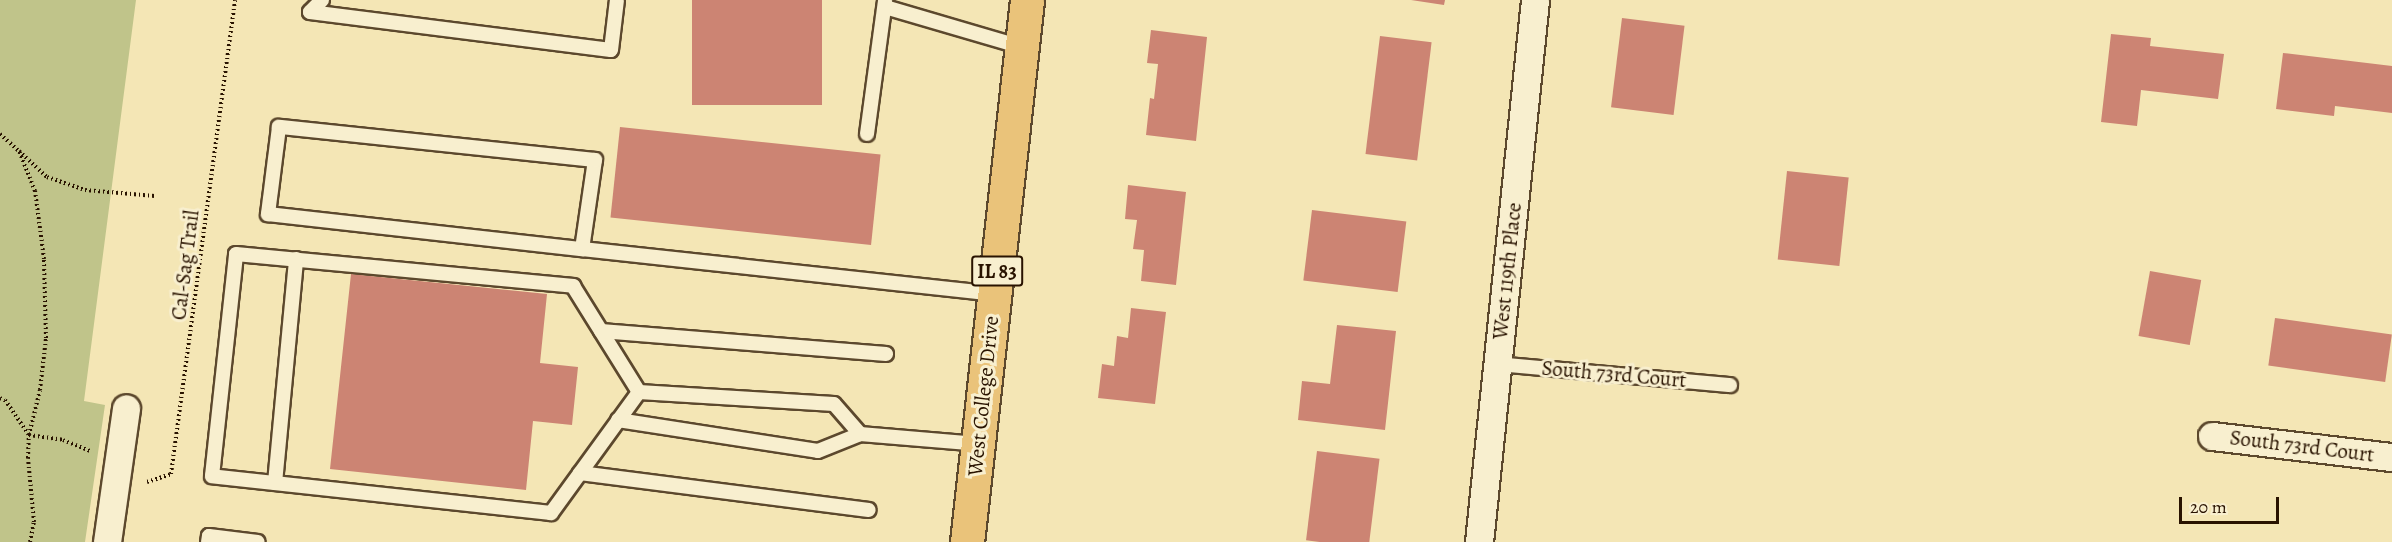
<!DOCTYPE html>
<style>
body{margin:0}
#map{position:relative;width:2392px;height:542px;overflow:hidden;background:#f4e6b5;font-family:Alegreya,serif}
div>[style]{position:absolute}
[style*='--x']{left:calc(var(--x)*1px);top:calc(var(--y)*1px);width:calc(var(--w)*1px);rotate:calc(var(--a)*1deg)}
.green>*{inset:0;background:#c0c48a}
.building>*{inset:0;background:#cc8473;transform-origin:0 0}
.path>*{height:4px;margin-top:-2px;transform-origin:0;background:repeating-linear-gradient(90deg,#291300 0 1.5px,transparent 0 4.5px)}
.roads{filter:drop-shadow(2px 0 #5c482d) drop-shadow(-2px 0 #5c482d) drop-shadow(0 2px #5c482d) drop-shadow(0 -2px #5c482d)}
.service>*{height:14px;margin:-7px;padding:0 7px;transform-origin:7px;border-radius:7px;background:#f8efcf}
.minor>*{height:27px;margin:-13.5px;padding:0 13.5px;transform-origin:13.5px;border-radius:13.5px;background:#f8efcf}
.primary>*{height:33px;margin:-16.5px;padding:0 16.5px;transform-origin:16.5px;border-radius:16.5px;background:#eac37a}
span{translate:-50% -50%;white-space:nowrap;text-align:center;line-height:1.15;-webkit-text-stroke:6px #f8efcf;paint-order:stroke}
.shield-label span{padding:2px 4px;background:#f8efcf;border:2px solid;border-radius:4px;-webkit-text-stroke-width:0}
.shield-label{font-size:20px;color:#291300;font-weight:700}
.street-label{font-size:21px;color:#291300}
.scale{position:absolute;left:2179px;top:497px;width:100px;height:27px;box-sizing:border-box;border:3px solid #291300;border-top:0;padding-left:8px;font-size:18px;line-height:21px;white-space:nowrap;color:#291300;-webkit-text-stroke:4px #f8efcf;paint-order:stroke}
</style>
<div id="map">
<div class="green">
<div style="clip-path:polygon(0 0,136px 0,84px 401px,105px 405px,85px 542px,0 542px)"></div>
</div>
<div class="building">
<div style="left:692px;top:0;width:130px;height:105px"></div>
<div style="clip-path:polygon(1411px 0,1445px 0,1444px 5px)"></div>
<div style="left:1622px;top:18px;width:63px;height:90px;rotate:7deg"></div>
<div style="clip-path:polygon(1151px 30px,1207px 37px,1196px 141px,1146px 135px,1150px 98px,1154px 99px,1158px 64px,1147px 63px)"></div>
<div style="clip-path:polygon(2111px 34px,2151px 38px,2150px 46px,2224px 54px,2218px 99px,2141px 90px,2137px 126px,2101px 122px)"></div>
<div style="left:1380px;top:36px;width:52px;height:119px;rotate:7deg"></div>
<div style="clip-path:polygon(2283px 53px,2392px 66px,2392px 113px,2335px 106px,2334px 116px,2276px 109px)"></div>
<div style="left:620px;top:127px;width:262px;height:91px;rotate:6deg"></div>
<div style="left:1787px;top:171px;width:62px;height:89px;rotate:6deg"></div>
<div style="clip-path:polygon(1128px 185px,1186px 192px,1176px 285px,1141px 281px,1144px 250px,1133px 249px,1137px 220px,1125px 219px)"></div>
<div style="left:1312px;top:210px;width:95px;height:71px;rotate:7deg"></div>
<div style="left:2150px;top:271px;width:52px;height:66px;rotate:10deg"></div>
<div style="clip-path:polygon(351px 274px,547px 294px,540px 363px,578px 367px,572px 425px,533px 421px,526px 490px,330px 469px)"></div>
<div style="clip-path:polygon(1131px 308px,1166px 312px,1155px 404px,1098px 398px,1102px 364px,1114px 366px,1117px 336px,1128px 338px)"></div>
<div style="left:2275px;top:318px;width:118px;height:48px;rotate:8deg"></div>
<div style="clip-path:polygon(1337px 325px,1396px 331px,1385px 430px,1298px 420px,1302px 381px,1330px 384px)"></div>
<div style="left:1317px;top:451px;width:63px;height:90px;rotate:7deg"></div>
</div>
<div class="path">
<div style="--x:0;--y:134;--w:25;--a:42"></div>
<div style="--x:0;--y:398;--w:5;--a:22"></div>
<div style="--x:5;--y:400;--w:42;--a:55.6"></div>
<div style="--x:29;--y:435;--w:34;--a:8"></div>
<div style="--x:63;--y:440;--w:29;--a:22"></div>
<div style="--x:147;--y:482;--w:25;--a:-18"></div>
<div style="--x:171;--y:474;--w:478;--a:-82.3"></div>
<div style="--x:30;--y:542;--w:20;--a:-79"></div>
<div style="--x:34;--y:522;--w:64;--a:-95.4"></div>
<div style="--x:28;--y:458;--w:23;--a:-88"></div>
<div style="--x:29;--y:435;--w:46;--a:-76.3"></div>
<div style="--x:40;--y:390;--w:52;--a:-83.4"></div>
<div style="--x:46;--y:338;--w:79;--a:-91.5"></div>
<div style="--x:44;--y:259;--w:69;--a:-97.5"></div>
<div style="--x:35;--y:191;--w:43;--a:-111.8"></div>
<div style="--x:19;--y:151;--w:38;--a:43"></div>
<div style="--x:47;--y:177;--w:40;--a:18.9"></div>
<div style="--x:85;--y:190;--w:70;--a:4.9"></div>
</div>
<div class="roads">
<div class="service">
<div style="--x:322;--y:0;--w:17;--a:135"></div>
<div style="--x:310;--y:12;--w:303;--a:7.2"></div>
<div style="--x:611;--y:50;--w:50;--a:-83.2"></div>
<div style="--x:885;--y:7;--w:143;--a:16.3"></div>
<div style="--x:867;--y:134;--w:135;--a:-82.3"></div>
<div style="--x:582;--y:249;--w:90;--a:-81.7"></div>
<div style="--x:595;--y:160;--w:318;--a:-174"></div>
<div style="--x:279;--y:127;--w:88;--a:97.2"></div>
<div style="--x:268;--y:214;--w:316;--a:6.4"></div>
<div style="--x:582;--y:249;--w:414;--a:6.2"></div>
<div style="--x:236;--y:254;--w:339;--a:5.4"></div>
<div style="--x:573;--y:286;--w:125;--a:58.1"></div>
<div style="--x:639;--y:392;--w:150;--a:126"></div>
<div style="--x:551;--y:513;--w:341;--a:-173.8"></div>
<div style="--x:212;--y:476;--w:223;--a:-83.8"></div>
<div style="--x:601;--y:331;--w:286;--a:4.6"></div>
<div style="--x:1497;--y:364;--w:234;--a:5.2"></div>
<div style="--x:639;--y:392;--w:195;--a:3.5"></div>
<div style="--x:834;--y:404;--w:40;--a:49"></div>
<div style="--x:860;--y:434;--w:118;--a:4.8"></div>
<div style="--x:618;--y:420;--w:202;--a:8.8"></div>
<div style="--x:818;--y:451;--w:45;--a:-22"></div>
<div style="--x:580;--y:473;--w:291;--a:7.3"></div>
<div style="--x:275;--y:483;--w:225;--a:-84.6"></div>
<div style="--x:208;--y:542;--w:6;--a:-81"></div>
<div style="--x:209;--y:536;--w:49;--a:7"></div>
</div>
<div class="minor">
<div style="--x:2212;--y:436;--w:181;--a:6.7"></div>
<div style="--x:107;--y:542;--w:135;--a:-81.9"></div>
<div style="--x:1479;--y:542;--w:545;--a:-84.1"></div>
</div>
<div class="primary">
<div style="--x:967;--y:542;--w:545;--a:-83.68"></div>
</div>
</div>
<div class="shield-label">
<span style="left:997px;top:271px">IL 83</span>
</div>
<div class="street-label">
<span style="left:185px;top:265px;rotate:-83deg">Cal-Sag Trail</span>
<span style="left:1507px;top:271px;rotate:-84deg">West 119th Place</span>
<span style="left:1614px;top:374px;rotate:5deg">South 73rd Court</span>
<span style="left:983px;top:396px;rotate:-84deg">West College Drive</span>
<span style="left:2302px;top:446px;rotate:7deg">South 73rd Court</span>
</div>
<div class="scale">20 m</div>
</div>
